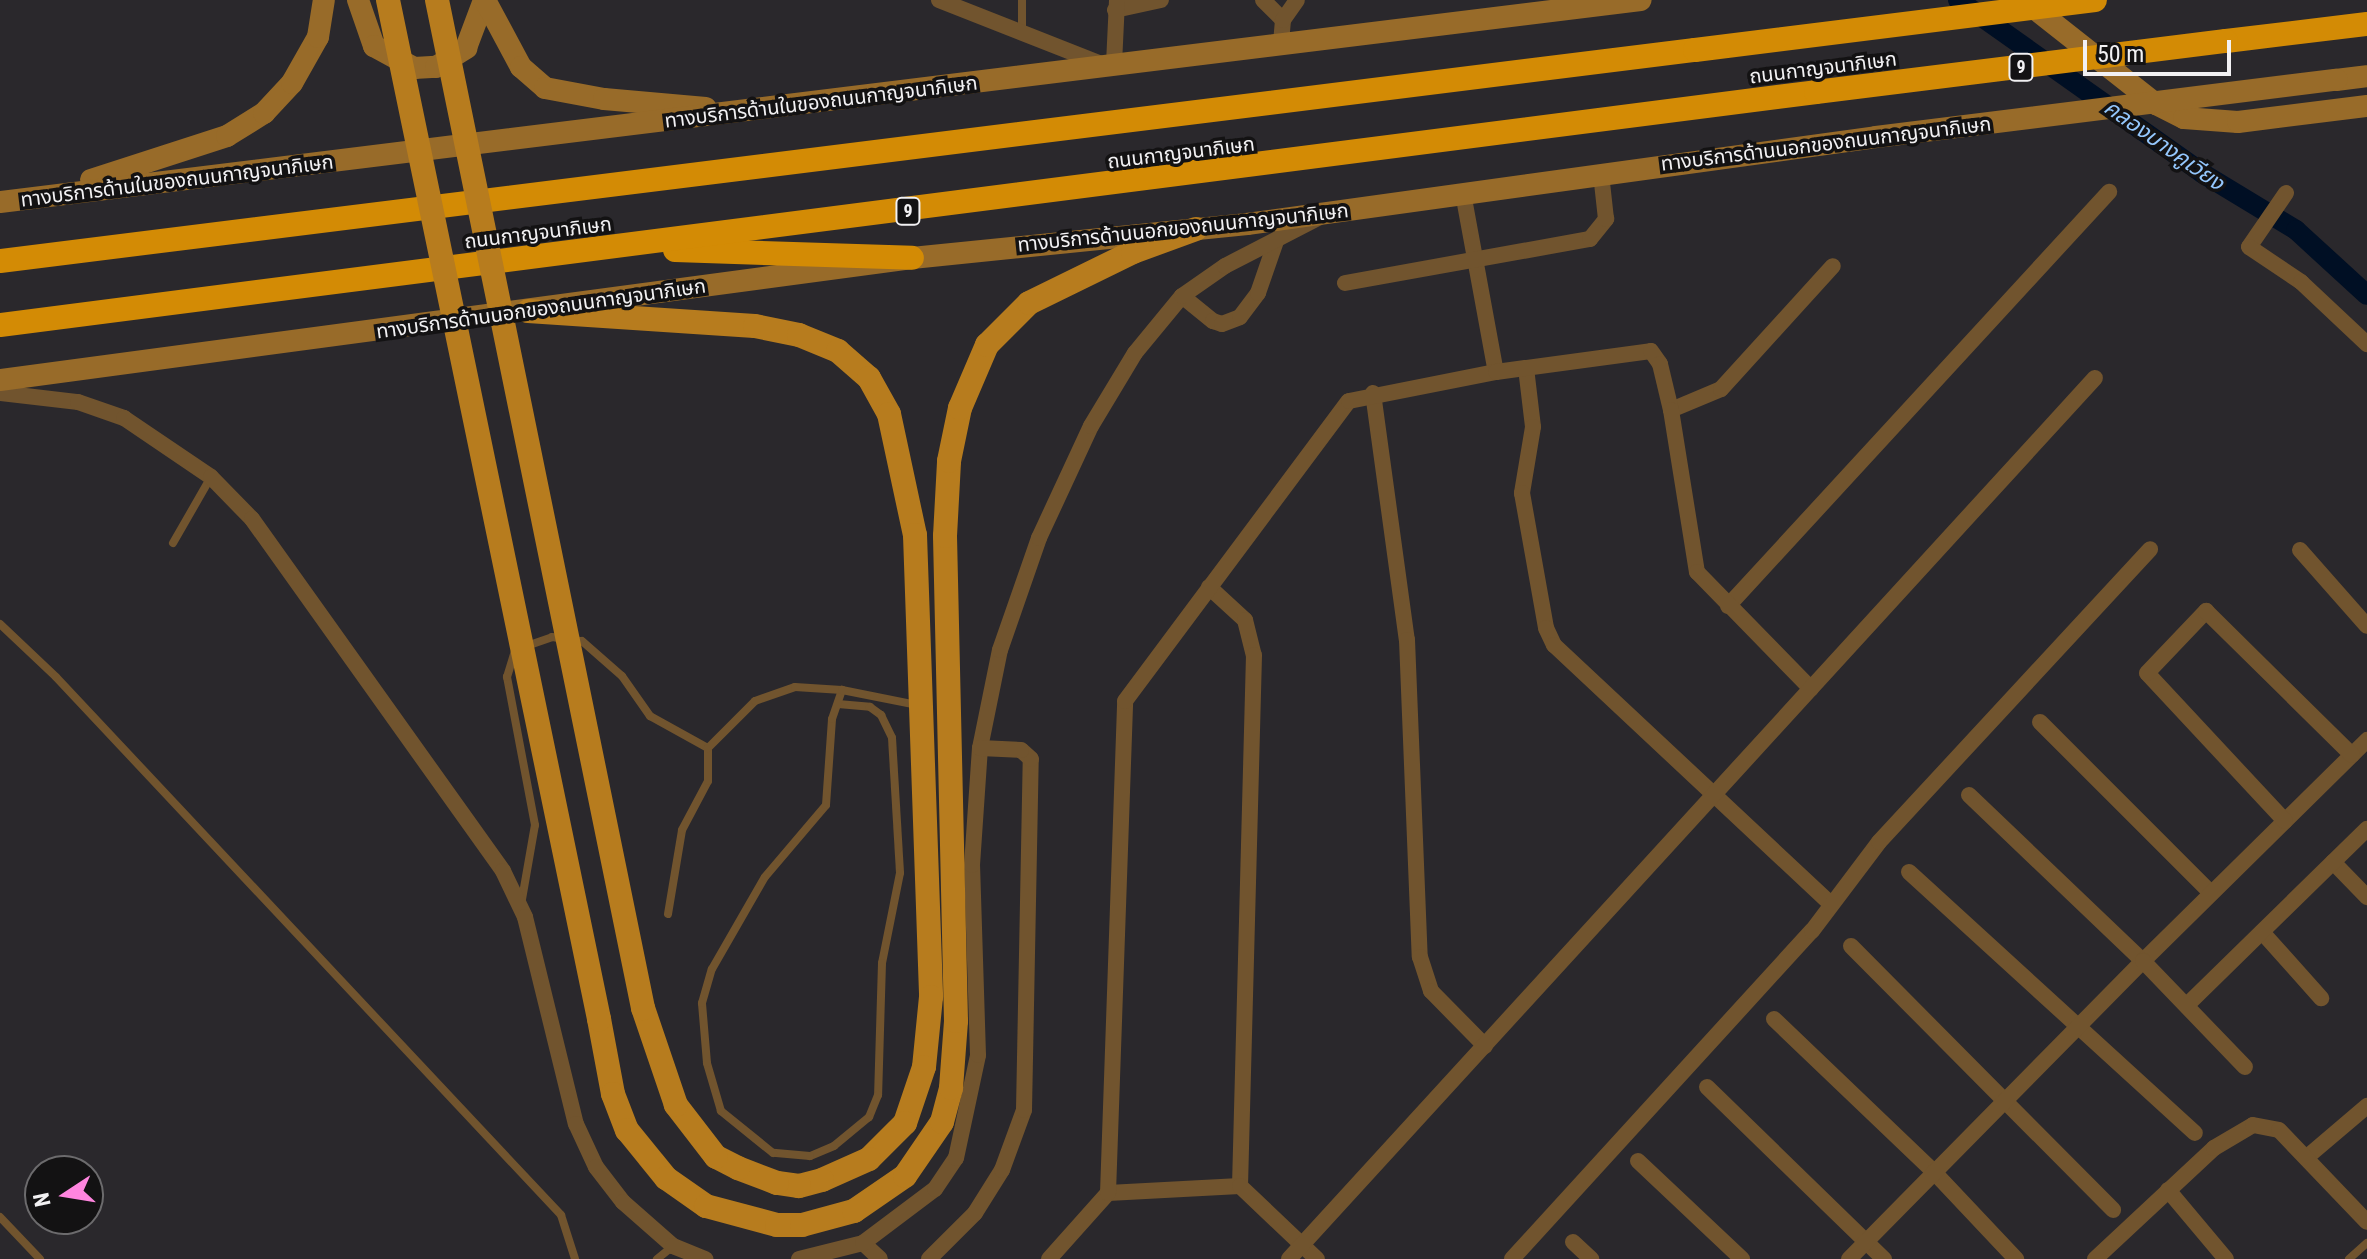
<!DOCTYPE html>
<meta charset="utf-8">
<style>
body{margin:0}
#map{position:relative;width:2367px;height:1259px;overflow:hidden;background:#2a282c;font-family:"Roboto Condensed","Noto Sans Thai",sans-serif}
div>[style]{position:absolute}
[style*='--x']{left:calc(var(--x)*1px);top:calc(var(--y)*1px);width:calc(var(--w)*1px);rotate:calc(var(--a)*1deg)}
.canal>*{height:20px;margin:-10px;padding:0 10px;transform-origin:10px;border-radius:10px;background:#000f24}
.lane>*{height:8px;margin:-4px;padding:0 4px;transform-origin:4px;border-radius:4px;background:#71542e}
.street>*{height:16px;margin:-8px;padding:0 8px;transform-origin:8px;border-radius:8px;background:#71542e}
.secondary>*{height:22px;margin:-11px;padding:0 11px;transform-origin:11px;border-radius:11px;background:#986b29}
.primary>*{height:24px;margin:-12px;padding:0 12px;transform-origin:12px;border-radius:12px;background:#b77c1e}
.highway>*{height:24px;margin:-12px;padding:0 12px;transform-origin:12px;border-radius:12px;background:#d38b05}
.secondary-bridge>*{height:22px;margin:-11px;padding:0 11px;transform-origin:11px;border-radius:11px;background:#986b29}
.primary-bridge>*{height:24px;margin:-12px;padding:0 12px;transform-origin:12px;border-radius:12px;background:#b77c1e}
.highway-bridge>*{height:24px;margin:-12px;padding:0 12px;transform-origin:12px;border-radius:12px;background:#d38b05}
span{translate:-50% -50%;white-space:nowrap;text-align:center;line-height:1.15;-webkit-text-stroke:7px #131213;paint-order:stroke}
.shield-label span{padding:2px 6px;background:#131213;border:2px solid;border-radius:6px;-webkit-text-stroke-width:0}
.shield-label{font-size:18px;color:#f2f1f3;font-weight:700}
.street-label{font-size:20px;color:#f2f1f3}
.water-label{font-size:22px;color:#94c7fd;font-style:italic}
.north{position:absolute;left:24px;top:1155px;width:80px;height:80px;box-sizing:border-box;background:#131213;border:2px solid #6c6b6d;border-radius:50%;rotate:258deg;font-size:22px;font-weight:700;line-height:32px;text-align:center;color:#f2f1f3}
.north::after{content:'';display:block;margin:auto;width:28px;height:36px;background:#ff85df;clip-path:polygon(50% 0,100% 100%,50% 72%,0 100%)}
.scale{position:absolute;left:2083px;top:40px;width:148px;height:36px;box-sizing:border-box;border:4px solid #f2f1f3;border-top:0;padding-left:10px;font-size:24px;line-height:28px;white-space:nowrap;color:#f2f1f3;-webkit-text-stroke:6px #131213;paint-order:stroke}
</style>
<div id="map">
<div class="canal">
<div style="--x:1958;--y:0;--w:299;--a:35.3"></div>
<div style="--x:2202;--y:173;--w:110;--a:31.2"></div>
<div style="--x:2296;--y:230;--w:96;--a:42.5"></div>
</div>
<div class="lane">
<div style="--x:1022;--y:0;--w:35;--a:90"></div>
<div style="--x:173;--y:543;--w:76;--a:-60.1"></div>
<div style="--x:0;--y:624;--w:77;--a:43.4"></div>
<div style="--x:56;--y:677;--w:738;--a:46.81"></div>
<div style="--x:561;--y:1215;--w:46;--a:72.3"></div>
<div style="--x:838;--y:704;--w:32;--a:5"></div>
<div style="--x:870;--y:707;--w:14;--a:36"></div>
<div style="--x:881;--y:715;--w:25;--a:64"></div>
<div style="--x:892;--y:738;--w:135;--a:86.6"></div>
<div style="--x:900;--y:873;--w:92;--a:101.3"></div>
<div style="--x:882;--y:963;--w:132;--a:91.7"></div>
<div style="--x:878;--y:1095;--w:24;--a:112"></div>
<div style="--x:869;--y:1117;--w:45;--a:140.4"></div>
<div style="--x:834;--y:1146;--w:26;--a:157"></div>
<div style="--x:810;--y:1156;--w:37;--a:-175"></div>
<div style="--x:773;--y:1153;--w:67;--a:-141.1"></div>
<div style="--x:721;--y:1111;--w:50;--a:-106.3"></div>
<div style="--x:707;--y:1063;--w:60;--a:-94.8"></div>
<div style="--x:702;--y:1003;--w:35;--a:-74"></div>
<div style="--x:712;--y:969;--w:106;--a:-60.1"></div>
<div style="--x:765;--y:877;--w:94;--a:-49.7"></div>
<div style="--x:826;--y:805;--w:86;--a:-86"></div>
<div style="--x:832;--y:719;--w:31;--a:-71"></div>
<div style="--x:521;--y:905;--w:81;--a:-80.1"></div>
<div style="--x:535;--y:825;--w:151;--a:-100.7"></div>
<div style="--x:507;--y:677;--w:28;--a:-73"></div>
<div style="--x:515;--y:650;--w:39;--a:-19"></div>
<div style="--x:552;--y:637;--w:30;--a:8"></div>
<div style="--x:582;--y:641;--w:53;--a:41.2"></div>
<div style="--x:622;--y:676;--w:49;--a:55"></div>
<div style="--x:650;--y:716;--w:66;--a:28.9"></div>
<div style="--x:668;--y:914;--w:85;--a:-80.5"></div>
<div style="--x:682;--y:830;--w:55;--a:-62"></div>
<div style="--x:708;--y:781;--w:33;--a:-90"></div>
<div style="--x:708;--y:748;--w:66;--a:-45"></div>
<div style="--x:755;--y:701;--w:42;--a:-19.3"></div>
<div style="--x:795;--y:687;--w:47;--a:3.7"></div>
<div style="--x:842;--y:690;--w:76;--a:11.3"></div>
<div style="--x:0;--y:1217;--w:58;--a:46.4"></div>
<div style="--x:657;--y:1259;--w:21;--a:-39"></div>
<div style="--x:2349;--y:1259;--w:24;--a:-42"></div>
</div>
<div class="street">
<div style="--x:939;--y:0;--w:177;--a:21.5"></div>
<div style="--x:1263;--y:0;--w:28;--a:45"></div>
<div style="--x:1283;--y:20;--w:22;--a:95"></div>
<div style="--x:1115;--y:10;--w:47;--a:-12.3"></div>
<div style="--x:1283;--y:20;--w:24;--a:-55"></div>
<div style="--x:1114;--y:64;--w:64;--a:-87.3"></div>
<div style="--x:1463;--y:193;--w:182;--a:79.6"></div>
<div style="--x:2286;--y:193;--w:65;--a:124.4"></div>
<div style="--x:2249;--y:247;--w:63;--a:33.9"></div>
<div style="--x:2301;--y:282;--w:91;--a:43.2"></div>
<div style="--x:1345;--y:283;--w:249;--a:-10.2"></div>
<div style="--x:1590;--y:239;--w:26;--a:-51"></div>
<div style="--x:1606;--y:219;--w:45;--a:-96.3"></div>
<div style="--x:1182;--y:296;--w:40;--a:39"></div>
<div style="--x:1213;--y:321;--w:9;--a:18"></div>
<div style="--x:1222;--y:324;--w:19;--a:-21"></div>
<div style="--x:1240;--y:317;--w:30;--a:-53"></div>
<div style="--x:1258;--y:293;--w:55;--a:-70.9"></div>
<div style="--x:1526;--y:368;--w:59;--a:83.2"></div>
<div style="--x:1533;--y:427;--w:67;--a:99.5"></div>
<div style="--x:1522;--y:493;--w:137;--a:79.9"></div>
<div style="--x:1546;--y:628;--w:19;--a:65"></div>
<div style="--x:1554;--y:645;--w:376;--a:43.1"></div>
<div style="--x:0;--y:393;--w:79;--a:6.6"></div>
<div style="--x:78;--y:402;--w:49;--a:19.2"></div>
<div style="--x:124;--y:418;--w:105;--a:34.1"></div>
<div style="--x:211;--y:477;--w:59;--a:45.7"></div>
<div style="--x:252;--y:519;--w:432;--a:54.5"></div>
<div style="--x:503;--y:871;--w:51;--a:64.4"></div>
<div style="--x:525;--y:917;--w:213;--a:76.2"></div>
<div style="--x:576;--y:1124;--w:47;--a:65.1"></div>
<div style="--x:596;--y:1167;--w:44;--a:52.4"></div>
<div style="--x:623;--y:1202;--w:67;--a:41.3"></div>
<div style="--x:673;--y:1246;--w:35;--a:22"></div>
<div style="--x:1373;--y:393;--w:249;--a:82.2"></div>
<div style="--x:1407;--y:640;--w:317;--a:87.7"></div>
<div style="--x:1420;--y:957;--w:36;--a:72"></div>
<div style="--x:1431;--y:991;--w:77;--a:45.5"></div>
<div style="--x:1671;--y:410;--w:54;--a:-22.8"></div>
<div style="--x:1721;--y:389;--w:166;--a:-47.7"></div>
<div style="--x:2300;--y:550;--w:101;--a:48.6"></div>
<div style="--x:1209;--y:587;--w:49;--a:42.5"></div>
<div style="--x:1245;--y:620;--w:36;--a:76"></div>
<div style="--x:1254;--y:655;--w:531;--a:91.51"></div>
<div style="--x:1728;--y:606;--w:563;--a:-47.38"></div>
<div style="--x:2040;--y:722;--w:242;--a:45"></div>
<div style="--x:1969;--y:795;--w:240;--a:43.7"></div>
<div style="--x:2143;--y:961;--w:315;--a:-44.6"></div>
<div style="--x:2285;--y:821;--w:202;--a:-133"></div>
<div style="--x:2147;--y:673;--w:86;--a:-46.4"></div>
<div style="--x:2206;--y:611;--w:205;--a:44.6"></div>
<div style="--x:2333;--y:862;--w:49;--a:45.8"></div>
<div style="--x:1909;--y:872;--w:387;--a:42.4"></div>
<div style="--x:2262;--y:932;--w:89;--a:48.2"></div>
<div style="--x:1851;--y:946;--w:372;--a:45.2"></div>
<div style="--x:2187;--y:1005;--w:252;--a:-44.4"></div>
<div style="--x:1774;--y:1019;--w:221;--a:43.7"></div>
<div style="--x:1934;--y:1172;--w:120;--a:46.7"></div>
<div style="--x:1707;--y:1087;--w:247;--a:44.2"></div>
<div style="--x:2307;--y:1157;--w:79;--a:-40.4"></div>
<div style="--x:1638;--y:1161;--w:143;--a:43.3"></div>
<div style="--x:2168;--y:1190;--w:90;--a:50"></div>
<div style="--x:1108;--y:1193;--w:132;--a:-3"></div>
<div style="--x:1240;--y:1186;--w:106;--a:43.5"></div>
<div style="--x:1573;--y:1242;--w:25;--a:43"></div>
<div style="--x:863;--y:1243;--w:23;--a:43"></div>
<div style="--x:799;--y:1259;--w:66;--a:-14"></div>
<div style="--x:863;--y:1243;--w:90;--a:-36.9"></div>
<div style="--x:935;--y:1189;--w:37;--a:-56"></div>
<div style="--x:956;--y:1158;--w:105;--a:-77.9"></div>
<div style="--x:978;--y:1055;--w:190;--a:-91.8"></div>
<div style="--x:972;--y:865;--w:117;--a:-86.1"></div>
<div style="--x:980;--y:748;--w:100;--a:-78.5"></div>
<div style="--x:1000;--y:650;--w:119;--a:-70.8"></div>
<div style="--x:1039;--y:538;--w:123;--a:-65.1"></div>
<div style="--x:1091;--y:426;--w:85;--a:-58.9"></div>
<div style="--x:1135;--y:353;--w:74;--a:-50.5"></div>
<div style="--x:1182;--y:296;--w:52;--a:-34.9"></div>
<div style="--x:1225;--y:266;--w:107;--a:-27.3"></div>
<div style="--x:929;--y:1259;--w:65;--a:-45"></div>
<div style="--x:975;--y:1213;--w:51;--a:-57.9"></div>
<div style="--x:1002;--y:1170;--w:64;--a:-69.9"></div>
<div style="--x:1024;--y:1110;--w:351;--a:-88.9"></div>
<div style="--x:1031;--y:759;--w:13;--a:-138"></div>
<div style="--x:1021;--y:750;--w:41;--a:-177.2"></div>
<div style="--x:1049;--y:1259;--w:89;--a:-48.2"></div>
<div style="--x:1108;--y:1193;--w:492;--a:-88"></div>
<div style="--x:1125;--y:701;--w:374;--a:-53.3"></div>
<div style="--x:1349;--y:401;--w:150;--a:-11.2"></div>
<div style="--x:1496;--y:372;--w:156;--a:-7.7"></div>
<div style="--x:1651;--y:351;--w:16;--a:55"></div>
<div style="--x:1660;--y:364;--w:47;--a:76.6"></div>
<div style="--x:1671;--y:410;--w:164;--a:80.9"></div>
<div style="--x:1697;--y:572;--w:163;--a:45.7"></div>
<div style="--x:1289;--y:1259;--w:1194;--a:-47.55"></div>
<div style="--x:1512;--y:1259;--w:445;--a:-47.6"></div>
<div style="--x:1812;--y:931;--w:111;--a:-53"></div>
<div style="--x:1879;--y:842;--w:399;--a:-47.2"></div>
<div style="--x:1849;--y:1259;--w:419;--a:-45.4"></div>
<div style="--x:2143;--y:961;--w:147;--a:46.1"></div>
<div style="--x:2095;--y:1259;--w:163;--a:-43"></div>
<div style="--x:2214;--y:1148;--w:45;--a:-30.5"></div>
<div style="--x:2253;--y:1125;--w:26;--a:11"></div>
<div style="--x:2279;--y:1130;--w:127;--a:46.3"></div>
</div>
<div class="secondary">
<div style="--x:358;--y:0;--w:49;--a:70.8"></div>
<div style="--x:374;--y:46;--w:46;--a:28.8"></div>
<div style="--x:414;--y:68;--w:22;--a:-3"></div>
<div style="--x:436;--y:67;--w:36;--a:-32"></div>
<div style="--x:466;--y:48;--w:51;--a:-69.4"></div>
<div style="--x:485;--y:0;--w:76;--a:61.8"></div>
<div style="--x:521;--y:67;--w:32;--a:41"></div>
<div style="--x:545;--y:88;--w:60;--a:10.6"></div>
<div style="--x:604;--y:99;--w:102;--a:5"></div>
<div style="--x:2025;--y:1;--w:167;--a:38.2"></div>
<div style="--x:2156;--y:104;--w:31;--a:27"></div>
<div style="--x:2184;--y:118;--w:54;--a:4.2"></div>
<div style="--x:2238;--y:122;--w:130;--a:-7.1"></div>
<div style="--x:2336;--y:80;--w:31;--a:-7"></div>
<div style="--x:91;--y:180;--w:143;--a:-17.9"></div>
<div style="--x:227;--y:136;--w:44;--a:-31.9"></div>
<div style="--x:264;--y:113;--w:41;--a:-47"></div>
<div style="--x:292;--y:83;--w:53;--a:-60.5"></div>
<div style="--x:318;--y:37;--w:37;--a:-81"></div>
<div style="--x:0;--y:202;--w:1653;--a:-7.02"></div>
<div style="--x:0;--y:380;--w:920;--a:-7.62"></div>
<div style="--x:912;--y:258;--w:337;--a:-5.8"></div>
<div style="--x:1247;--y:224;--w:635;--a:-7.87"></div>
</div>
<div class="primary">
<div style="--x:528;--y:311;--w:227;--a:3.8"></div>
<div style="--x:755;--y:326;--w:45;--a:11.6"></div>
<div style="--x:799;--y:335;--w:42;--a:22.3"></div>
<div style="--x:838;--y:351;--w:41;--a:41.1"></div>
<div style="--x:869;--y:378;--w:41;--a:60.9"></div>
<div style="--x:889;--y:414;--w:124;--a:77.9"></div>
<div style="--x:915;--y:535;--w:462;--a:88"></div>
<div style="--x:931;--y:997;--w:70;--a:95.7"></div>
<div style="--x:924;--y:1067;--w:59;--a:108.7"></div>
<div style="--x:905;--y:1123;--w:51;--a:135"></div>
<div style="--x:869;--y:1159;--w:51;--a:155.9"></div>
<div style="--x:822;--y:1180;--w:24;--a:165"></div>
<div style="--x:799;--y:1186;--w:22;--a:-172"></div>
<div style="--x:777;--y:1183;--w:42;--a:-159"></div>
<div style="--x:738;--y:1168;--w:25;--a:-153"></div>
<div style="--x:716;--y:1157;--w:66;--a:-127.6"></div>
<div style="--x:676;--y:1105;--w:102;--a:-108.8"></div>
<div style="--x:599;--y:1019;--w:76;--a:79.4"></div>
<div style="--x:613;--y:1094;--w:39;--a:69"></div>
<div style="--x:627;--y:1130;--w:62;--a:50.9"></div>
<div style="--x:666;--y:1178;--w:49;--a:35"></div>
<div style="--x:706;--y:1206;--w:73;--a:15"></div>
<div style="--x:777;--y:1225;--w:25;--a:0"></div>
<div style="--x:802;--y:1225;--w:54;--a:-15.1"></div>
<div style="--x:854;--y:1211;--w:62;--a:-34.5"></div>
<div style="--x:905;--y:1176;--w:65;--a:-55.6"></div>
<div style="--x:942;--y:1122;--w:35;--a:-75"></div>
<div style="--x:951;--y:1088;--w:67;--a:-85.7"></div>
<div style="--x:956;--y:1021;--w:485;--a:-91.3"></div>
<div style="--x:945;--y:536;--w:75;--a:-86.9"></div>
<div style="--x:949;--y:461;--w:54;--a:-78.3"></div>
<div style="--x:960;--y:408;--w:69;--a:-66.8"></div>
<div style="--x:987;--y:345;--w:59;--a:-45"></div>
<div style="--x:1029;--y:303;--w:116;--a:-26.1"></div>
<div style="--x:1133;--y:252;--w:67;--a:-20.1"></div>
</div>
<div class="highway">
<div style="--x:2226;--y:41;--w:142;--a:-6.9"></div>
<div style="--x:675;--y:250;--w:237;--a:1.9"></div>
<div style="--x:0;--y:261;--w:1708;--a:-7.1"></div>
<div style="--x:0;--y:325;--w:1831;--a:-7.31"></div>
</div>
<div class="secondary-bridge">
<div style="--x:1876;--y:137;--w:464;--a:-7.1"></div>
</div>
<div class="primary-bridge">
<div style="--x:388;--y:0;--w:1041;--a:78.3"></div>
<div style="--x:437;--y:0;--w:1029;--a:78.45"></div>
</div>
<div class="highway-bridge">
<div style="--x:1695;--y:50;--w:403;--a:-7.1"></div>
<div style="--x:1816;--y:92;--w:413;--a:-7.1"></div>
</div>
<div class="shield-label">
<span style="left:2021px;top:67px">9</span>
<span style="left:908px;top:211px">9</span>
</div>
<div class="street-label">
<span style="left:1823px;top:68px;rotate:-7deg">ถนนกาญจนาภิเษก</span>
<span style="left:821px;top:102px;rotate:-7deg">ทางบริการด้านในของถนนกาญจนาภิเษก</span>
<span style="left:1826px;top:144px;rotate:-7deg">ทางบริการด้านนอกของถนนกาญจนาภิเษก</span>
<span style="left:1181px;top:153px;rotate:-7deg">ถนนกาญจนาภิเษก</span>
<span style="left:177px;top:181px;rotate:-7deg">ทางบริการด้านในของถนนกาญจนาภิเษก</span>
<span style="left:1183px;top:228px;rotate:-6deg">ทางบริการด้านนอกของถนนกาญจนาภิเษก</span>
<span style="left:538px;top:233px;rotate:-7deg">ถนนกาญจนาภิเษก</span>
<span style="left:541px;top:309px;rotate:-8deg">ทางบริการด้านนอกของถนนกาญจนาภิเษก</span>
</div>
<div class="water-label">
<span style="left:2164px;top:145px;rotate:35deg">คลองบางคูเวียง</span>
</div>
<div class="north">N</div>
<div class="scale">50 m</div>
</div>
